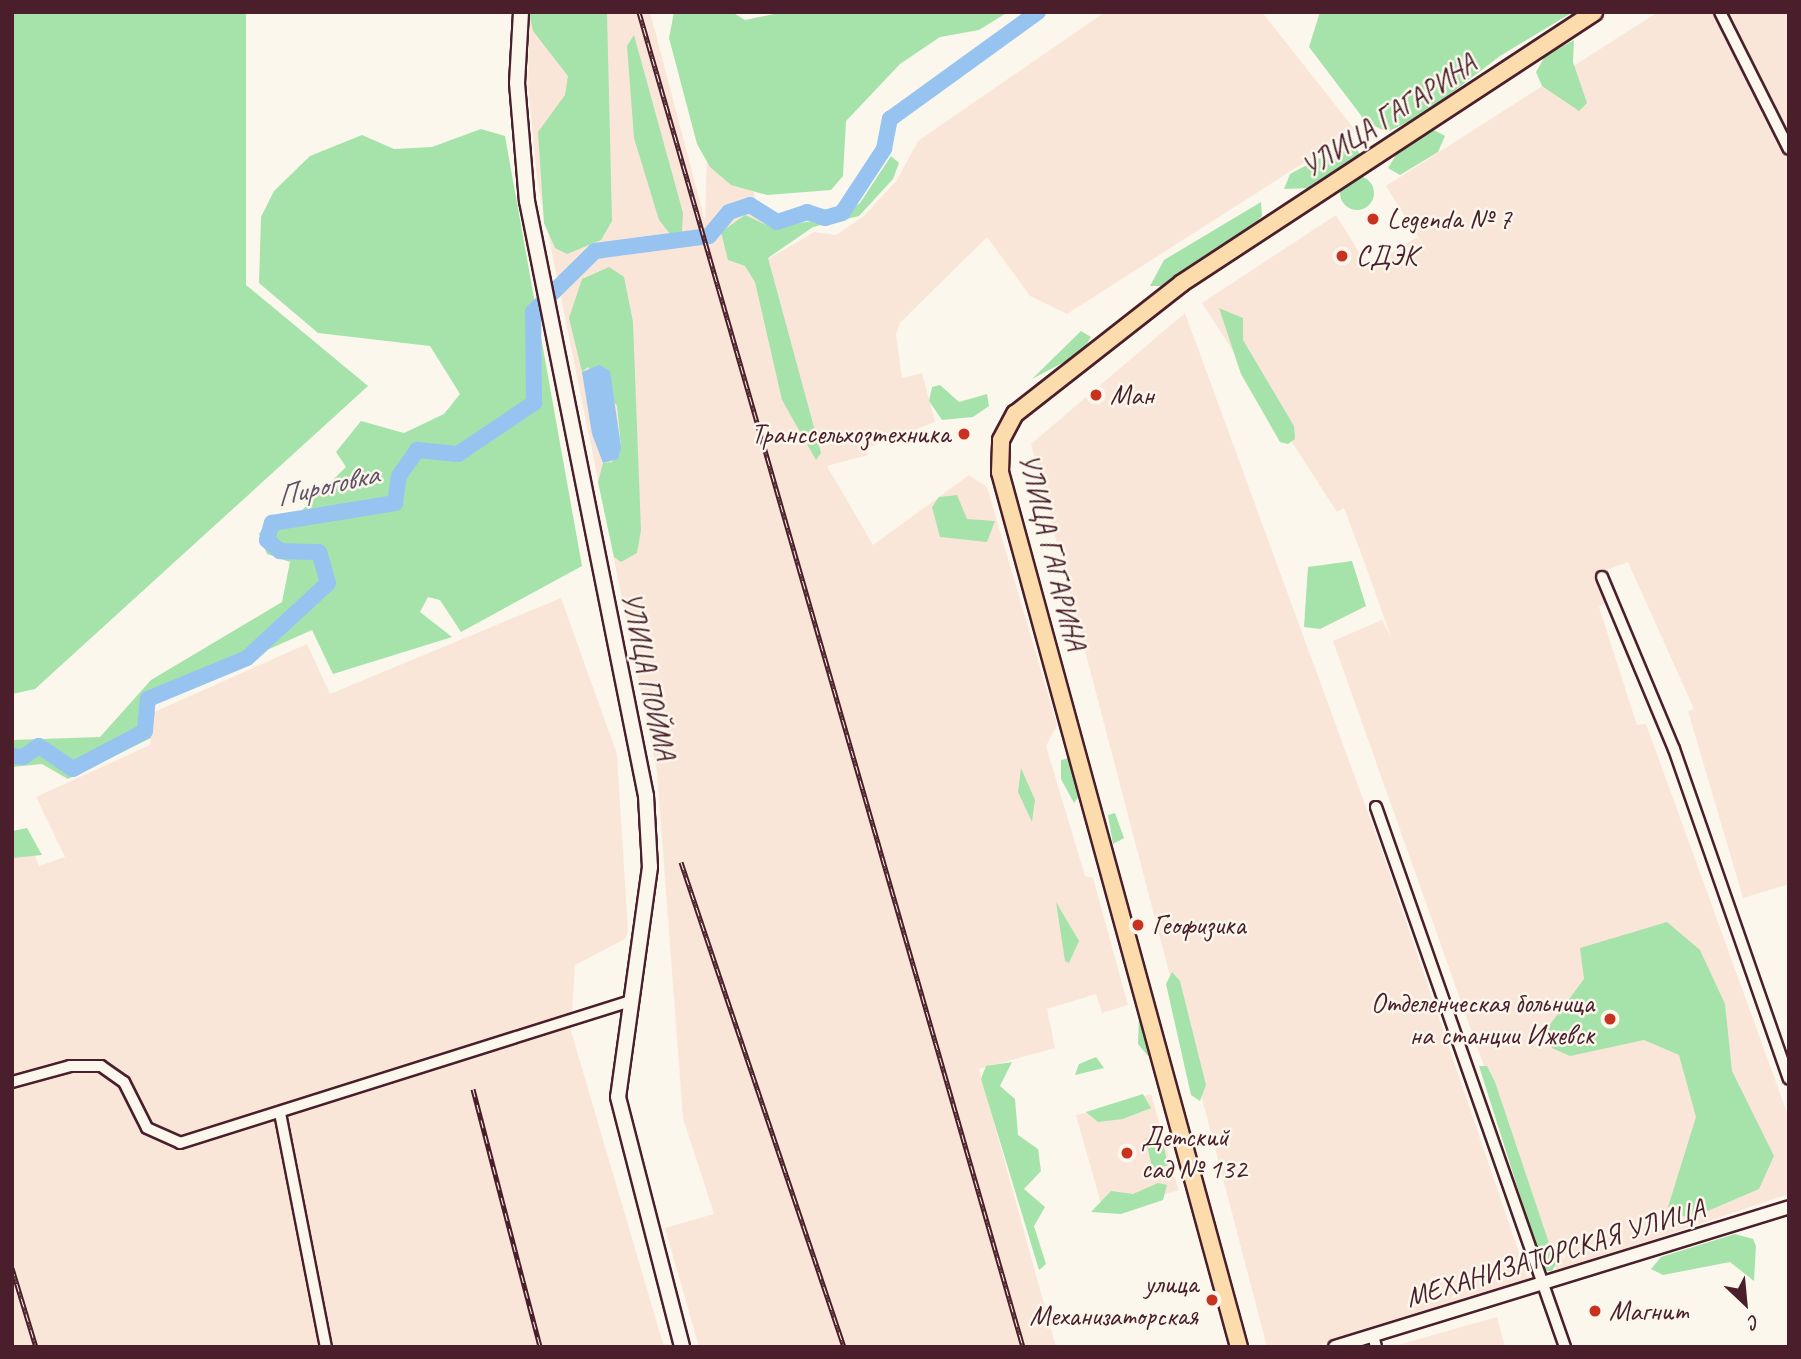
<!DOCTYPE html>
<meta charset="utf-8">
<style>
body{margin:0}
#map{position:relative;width:1801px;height:1359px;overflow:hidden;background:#fbf7ec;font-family:Caveat,sans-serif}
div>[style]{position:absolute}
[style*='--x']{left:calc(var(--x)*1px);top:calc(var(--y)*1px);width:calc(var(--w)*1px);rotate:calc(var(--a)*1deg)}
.built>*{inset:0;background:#fae6d8;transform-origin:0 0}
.green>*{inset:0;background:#a5e3ab;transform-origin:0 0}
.round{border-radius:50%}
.water>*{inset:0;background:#97c3f1}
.river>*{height:16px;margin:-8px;padding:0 8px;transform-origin:8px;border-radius:8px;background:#97c3f1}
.roads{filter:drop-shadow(2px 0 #4a1f2b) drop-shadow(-2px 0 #4a1f2b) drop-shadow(0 2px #4a1f2b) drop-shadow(0 -2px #4a1f2b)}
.minor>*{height:10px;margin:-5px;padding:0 5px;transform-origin:5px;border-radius:5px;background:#fbf7ec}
.tertiary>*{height:12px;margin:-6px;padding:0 6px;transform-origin:6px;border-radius:6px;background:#fbf7ec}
.secondary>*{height:14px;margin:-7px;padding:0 7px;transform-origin:7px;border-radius:7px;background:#fbf7ec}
.primary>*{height:16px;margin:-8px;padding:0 8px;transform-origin:8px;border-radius:8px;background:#fcdcac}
.rail>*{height:5px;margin-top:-2.5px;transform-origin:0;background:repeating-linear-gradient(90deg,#fbf7ec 0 8px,#4a1f2b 0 16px);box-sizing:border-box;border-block:2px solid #4a1f2b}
.dots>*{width:19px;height:19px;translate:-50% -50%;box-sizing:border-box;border:4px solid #fbf7ec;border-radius:50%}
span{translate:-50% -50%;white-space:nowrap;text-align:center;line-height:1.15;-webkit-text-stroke:5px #fbf7ec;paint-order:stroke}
.street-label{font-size:28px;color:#4a1f2b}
.poi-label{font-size:28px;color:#4a1f2b}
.left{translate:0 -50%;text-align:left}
.right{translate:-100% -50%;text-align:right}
.water-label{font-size:30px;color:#615066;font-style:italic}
.frame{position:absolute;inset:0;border:14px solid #4a1f2b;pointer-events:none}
.north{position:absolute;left:1710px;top:1268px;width:70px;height:70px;-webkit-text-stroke:5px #fbf7ec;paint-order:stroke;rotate:154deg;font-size:19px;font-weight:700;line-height:28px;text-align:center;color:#4a1f2b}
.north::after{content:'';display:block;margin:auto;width:24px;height:32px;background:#4a1f2b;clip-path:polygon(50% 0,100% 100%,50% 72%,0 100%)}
</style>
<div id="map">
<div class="built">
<div style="clip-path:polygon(530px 12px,650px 12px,705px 221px,708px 118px,734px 112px,770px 258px,814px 232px,836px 235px,864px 216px,897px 180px,918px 141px,1105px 12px,1262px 12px,1355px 130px,1067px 314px,1030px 296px,987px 237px,900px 323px,896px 334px,902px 378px,922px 373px,935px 422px,867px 448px,868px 455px,827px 466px,873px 545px,969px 475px,987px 487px,1057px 725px,1046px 746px,1085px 876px,1093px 878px,1128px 1005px,1102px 1013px,1096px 994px,1047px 1009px,1055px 1048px,979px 1069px,1056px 1347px,699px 1347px,665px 1228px,714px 1214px,683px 1118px,657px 772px,537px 179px,528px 83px)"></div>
<div style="clip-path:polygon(1658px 12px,1789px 12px,1789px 884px,1743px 898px,1688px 711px,1694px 709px,1628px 562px,1595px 574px,1605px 603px,1599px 607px,1637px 725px,1646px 724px,1789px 1118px,1789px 1194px,1557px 1272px,1333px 641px,1382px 620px,1391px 637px,1364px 561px,1344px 508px,1337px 512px,1202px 303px,1336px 215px,1368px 267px,1417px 237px,1430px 256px,1386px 186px)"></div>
<div style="clip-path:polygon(1185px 313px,1382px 851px,1528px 1279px,1314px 1347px,1267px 1347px,1031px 444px)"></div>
<div style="clip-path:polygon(561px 598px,617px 754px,628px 931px,625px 939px,575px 965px,571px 1031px,664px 1347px,12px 1347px,12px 857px,34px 853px,39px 866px,65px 857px,36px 797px,150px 745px,154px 712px,307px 644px,330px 694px)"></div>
<div style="left:1151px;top:1094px;width:100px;height:78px;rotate:74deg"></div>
<div style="clip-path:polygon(1497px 1317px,1505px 1347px,1394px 1347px,1394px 1346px)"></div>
</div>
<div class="green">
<div style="clip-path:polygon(12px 12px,246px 12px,246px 285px,368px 386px,35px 689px,12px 694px)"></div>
<div style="clip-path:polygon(529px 12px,607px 12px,612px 221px,601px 240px,567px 254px,555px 248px,544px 223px,538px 132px,565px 95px,568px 76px,533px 31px)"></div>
<div style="clip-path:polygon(674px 12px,732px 12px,745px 20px,784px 12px,1008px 12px,979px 30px,940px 37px,900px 64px,846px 121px,843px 176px,831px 190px,767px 195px,731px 185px,710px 167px,697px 144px,669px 38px)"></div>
<div style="clip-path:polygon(1320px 12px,1573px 12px,1500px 56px,1423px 115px,1387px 132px,1366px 122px,1309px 47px)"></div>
<div style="clip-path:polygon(634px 35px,683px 213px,682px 232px,674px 239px,659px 220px,634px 138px,627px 46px)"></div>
<div style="clip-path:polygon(1574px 40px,1573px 62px,1587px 103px,1579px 111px,1542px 86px,1536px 72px,1545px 56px)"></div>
<div style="clip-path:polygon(481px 129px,505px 136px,582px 566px,461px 632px,440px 600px,428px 597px,420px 612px,452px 637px,333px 674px,312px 630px,163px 696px,152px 708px,151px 738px,68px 779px,42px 764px,12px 767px,12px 740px,100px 737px,151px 680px,282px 602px,290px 562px,267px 554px,259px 534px,270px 517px,294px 518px,346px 467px,336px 452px,361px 421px,404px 433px,444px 414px,460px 394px,430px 346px,318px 333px,259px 283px,261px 217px,274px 191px,310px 156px,362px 135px,394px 149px,432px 147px)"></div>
<div style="clip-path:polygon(1434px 130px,1445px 136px,1438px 152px,1400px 175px,1388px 168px,1401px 147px)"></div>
<div style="clip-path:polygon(1356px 147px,1360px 155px,1354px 161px,1310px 188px,1284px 189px,1290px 174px,1337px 149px)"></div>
<div style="clip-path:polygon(891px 156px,899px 163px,893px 179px,859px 216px,813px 227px,768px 258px,821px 453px,816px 460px,782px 400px,755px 282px,745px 266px,728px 260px,721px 232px,745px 215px,771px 227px,841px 217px,860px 203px)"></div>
<div class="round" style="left:1340px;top:176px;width:34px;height:34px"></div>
<div style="clip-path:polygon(1261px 202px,1262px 216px,1252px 226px,1163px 286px,1150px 286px,1164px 260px)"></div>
<div style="clip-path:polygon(609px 267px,624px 277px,633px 322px,641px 530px,637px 553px,621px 562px,614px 557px,598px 482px,603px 463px,612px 462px,621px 447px,617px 406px,588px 367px,582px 372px,569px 318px,582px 279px)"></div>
<div style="clip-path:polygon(1219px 308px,1243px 318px,1243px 340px,1294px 426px,1295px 439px,1288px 444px,1280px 442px,1241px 374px)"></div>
<div style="clip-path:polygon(1081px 331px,1091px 337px,1081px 353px,1032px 379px)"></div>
<div style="clip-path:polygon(940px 385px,959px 402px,987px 394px,989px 406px,973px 417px,942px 420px,929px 401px,932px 387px)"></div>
<div style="clip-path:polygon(957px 495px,967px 519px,995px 521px,987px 542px,940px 537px,932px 507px,939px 497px)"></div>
<div style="clip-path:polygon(1352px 561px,1366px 606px,1320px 629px,1304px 627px,1308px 567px)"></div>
<div style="clip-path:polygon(1069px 758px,1079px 796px,1074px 803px,1061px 779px,1061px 760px)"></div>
<div style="clip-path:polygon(1021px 768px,1035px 800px,1032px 822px,1018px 792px)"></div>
<div style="clip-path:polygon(1115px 813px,1124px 838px,1113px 844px,1108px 815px)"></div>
<div style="clip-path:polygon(27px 828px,42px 855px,12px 858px,12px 831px)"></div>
<div style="clip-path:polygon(1056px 902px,1079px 941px,1069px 963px,1065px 961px)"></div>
<div style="clip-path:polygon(1667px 922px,1700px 950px,1725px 1004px,1732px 1071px,1774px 1156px,1759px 1189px,1689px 1219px,1668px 1207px,1696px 1117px,1679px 1055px,1644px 1040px,1570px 1056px,1552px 1048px,1546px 1030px,1584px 979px,1580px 948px)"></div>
<div style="clip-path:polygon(1172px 972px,1180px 981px,1206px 1085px,1200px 1101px,1191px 1095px,1166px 984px)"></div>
<div style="clip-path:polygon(1139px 1016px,1153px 1054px,1148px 1056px,1138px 1044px)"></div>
<div style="clip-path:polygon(1096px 1057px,1104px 1068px,1075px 1075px,1079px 1064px)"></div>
<div style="clip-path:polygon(1012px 1062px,1000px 1086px,1015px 1099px,1018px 1135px,1038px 1149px,1041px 1171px,1024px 1189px,1045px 1207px,1034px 1226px,1046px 1264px,1039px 1270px,981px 1079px,986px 1066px)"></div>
<div style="clip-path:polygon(1479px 1066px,1487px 1066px,1495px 1082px,1556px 1264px,1552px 1271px,1544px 1271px)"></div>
<div style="clip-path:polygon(1143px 1094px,1151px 1108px,1123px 1119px,1098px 1122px,1086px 1112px)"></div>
<div style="left:1161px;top:1135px;width:31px;height:16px;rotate:77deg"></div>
<div style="clip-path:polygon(1158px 1183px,1167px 1185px,1163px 1200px,1121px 1214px,1091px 1212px,1111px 1191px,1133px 1194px)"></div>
<div style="clip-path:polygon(1735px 1234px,1753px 1239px,1756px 1246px,1754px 1281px,1730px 1262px,1663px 1275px,1651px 1269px,1661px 1257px)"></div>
</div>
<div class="water">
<div style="clip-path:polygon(599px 365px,610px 371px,621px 447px,618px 459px,603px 463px,592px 434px,582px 372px)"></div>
</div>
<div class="river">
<div style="--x:12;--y:756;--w:11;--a:5"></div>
<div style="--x:23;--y:757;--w:19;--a:-35"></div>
<div style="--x:39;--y:746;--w:41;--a:34.1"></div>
<div style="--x:73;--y:769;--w:81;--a:-27.8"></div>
<div style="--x:145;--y:731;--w:32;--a:-85"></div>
<div style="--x:148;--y:699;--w:107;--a:-22.5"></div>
<div style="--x:247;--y:658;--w:110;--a:-42.8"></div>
<div style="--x:328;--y:583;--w:32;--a:-106"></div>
<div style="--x:319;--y:552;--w:39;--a:-179"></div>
<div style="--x:280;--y:551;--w:17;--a:-140"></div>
<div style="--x:267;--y:540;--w:18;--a:-74"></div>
<div style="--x:272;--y:523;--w:125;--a:-9.2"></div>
<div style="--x:395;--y:503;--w:27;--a:-82"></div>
<div style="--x:399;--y:476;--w:32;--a:-55"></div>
<div style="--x:417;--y:450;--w:41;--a:5.6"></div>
<div style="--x:458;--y:454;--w:92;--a:-33.9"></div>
<div style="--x:534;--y:403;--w:91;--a:-90.6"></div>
<div style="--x:533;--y:312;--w:87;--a:-44.5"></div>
<div style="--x:595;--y:251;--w:115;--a:-7.5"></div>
<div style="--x:709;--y:236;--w:31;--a:-50"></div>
<div style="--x:729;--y:212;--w:22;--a:-18"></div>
<div style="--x:750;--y:205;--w:32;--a:32"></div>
<div style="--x:777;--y:222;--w:32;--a:-18"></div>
<div style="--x:807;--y:212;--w:19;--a:18"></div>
<div style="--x:825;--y:218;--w:18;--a:-16"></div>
<div style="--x:842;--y:213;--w:77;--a:-56.7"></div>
<div style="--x:884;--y:149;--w:31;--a:-79"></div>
<div style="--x:890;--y:119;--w:183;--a:-35.9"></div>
</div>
<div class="roads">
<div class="minor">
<div style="--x:1720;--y:12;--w:153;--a:63.3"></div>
<div style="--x:1602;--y:577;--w:186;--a:67.3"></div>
<div style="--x:1674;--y:749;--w:349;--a:70.8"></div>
<div style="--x:1376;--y:807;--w:572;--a:70.71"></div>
<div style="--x:12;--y:1082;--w:60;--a:-15.4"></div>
<div style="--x:70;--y:1066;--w:31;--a:0"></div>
<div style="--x:101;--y:1066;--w:28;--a:35"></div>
<div style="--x:124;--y:1082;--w:51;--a:63.4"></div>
<div style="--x:147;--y:1128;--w:36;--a:24"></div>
<div style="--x:180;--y:1143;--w:470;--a:-17.5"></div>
<div style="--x:280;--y:1113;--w:238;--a:78.9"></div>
<div style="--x:1373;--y:1335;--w:12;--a:76"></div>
</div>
<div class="tertiary">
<div style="--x:1335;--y:1347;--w:475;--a:-17.1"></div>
</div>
<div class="secondary">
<div style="--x:521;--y:12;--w:71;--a:93.2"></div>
<div style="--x:517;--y:83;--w:118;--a:85.2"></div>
<div style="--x:527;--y:201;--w:607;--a:78.69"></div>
<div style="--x:646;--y:796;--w:71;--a:86.8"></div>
<div style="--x:650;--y:867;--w:232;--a:97.9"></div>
<div style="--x:618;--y:1097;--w:258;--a:75.6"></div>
</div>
<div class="primary">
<div style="--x:1239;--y:1347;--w:907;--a:-105.28"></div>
<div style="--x:1000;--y:472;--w:32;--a:-88"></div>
<div style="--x:1001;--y:440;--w:30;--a:-62"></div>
<div style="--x:1015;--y:414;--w:212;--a:-38.1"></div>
<div style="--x:1182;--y:283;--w:493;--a:-33.3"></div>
</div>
</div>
<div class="rail">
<div style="--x:639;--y:12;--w:1389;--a:73.95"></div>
<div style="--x:681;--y:862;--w:512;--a:71.42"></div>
<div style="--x:473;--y:1089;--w:267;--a:75.4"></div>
<div style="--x:12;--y:1268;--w:83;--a:73.1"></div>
</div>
<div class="dots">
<div style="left:1373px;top:219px;background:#c8321e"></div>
<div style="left:1342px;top:256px;background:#c8321e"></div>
<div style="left:1096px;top:395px;background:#c8321e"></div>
<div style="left:964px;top:434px;background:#c8321e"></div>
<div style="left:1138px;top:925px;background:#c8321e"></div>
<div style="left:1610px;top:1019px;background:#c8321e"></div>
<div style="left:1127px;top:1153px;background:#c8321e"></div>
<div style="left:1212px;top:1300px;background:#c8321e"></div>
<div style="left:1595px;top:1311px;background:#c8321e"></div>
</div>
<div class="street-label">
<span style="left:1389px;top:116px;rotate:-33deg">УЛИЦА ГАГАРИНА</span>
<span style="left:1052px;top:552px;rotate:76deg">УЛИЦА ГАГАРИНА</span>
<span style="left:648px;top:676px;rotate:78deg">УЛИЦА ПОЙМА</span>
<span style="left:1555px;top:1253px;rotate:-17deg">МЕХАНИЗАТОРСКАЯ УЛИЦА</span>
</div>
<div class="poi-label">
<span class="left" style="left:1387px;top:219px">Legenda № 7</span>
<span class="left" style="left:1356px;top:256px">СДЭК</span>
<span class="left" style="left:1110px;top:395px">Ман</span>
<span class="right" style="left:950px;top:434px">Транссельхозтехника</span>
<span class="left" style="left:1152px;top:925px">Геофизика</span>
<span class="right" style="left:1594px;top:1019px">Отделенческая больница<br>на станции Ижевск</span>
<span class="left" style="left:1141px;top:1153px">Детский<br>сад № 132</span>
<span class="right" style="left:1198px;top:1300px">улица<br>Механизаторская</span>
<span class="left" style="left:1609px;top:1311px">Магнит</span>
</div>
<div class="water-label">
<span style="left:327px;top:485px;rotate:-13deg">Пироговка</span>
</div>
<div class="frame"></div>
<div class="north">С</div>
</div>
